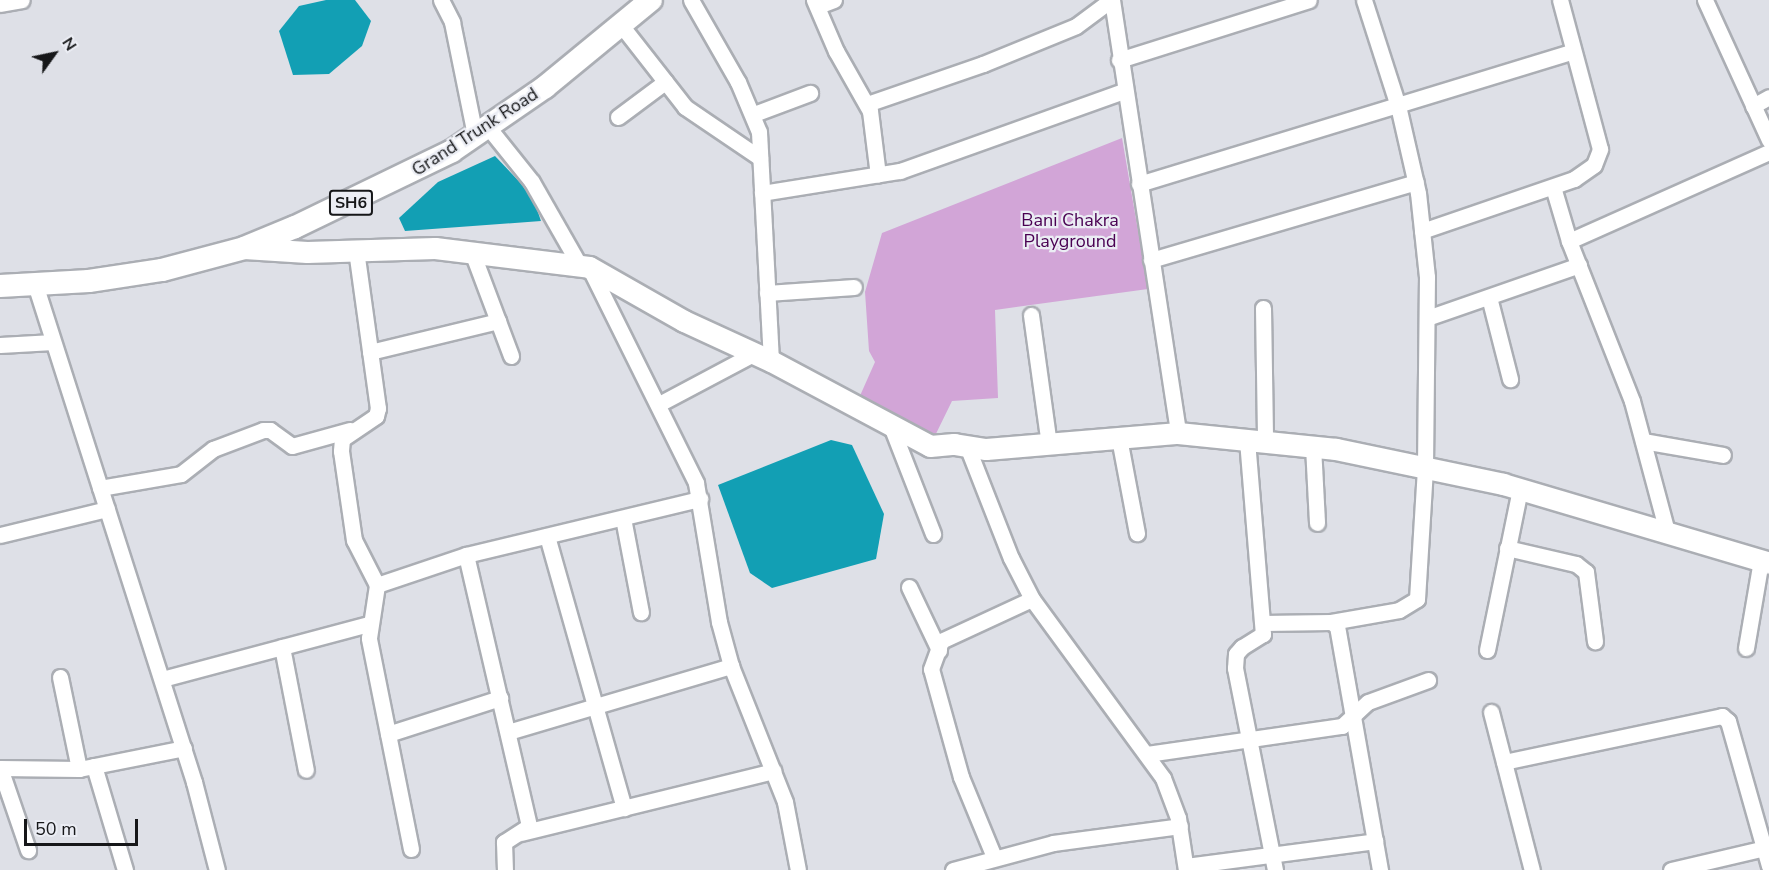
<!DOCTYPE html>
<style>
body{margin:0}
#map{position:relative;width:1769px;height:870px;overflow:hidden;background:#dee0e7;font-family:"Nunito Sans",sans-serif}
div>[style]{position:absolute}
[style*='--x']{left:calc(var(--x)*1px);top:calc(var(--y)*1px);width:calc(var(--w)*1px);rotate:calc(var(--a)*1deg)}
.green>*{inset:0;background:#d2a5d7}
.water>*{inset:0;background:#129fb4}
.roads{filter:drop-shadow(2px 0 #abaeb4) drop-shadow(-2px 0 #abaeb4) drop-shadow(0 2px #abaeb4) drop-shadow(0 -2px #abaeb4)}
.street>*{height:15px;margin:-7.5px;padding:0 7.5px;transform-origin:7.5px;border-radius:7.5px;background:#fff}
.secondary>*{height:21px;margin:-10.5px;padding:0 10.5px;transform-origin:10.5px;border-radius:10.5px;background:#fff}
.primary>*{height:22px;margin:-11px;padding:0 11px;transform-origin:11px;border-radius:11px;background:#fff}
span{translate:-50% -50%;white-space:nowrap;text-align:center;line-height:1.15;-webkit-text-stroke:4.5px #ebedf4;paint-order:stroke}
.shield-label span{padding:2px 4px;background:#ebedf4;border:2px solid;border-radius:4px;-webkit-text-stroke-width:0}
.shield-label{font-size:16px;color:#161719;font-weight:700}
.street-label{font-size:18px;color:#161719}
.park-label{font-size:18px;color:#490052}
.north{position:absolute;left:24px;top:24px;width:60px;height:60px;-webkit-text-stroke:4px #ebedf4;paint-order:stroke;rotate:57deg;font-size:16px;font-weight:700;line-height:24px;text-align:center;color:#161719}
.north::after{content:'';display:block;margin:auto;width:21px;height:27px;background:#161719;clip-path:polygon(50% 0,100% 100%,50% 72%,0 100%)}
.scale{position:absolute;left:24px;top:819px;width:114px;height:27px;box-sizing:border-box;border:3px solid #161719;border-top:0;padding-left:8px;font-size:18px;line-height:21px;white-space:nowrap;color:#161719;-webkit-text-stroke:4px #ebedf4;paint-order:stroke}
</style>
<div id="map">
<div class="green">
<div style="clip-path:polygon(1122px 138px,1148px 289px,995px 310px,998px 398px,952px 401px,930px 446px,893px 414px,855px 407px,875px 362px,869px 351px,865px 292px,882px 233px)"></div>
</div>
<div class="water">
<div style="clip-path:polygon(326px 0,355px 0,371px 21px,362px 46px,329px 74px,293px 75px,279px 31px,299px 6px)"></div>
<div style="clip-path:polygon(495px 156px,532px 195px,541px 221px,405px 231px,399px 218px,438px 182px)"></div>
<div style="clip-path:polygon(831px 440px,852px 445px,884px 514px,876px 559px,772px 588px,750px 573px,718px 485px)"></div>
</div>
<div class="roads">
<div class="street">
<div style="--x:441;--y:0;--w:25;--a:63"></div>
<div style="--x:452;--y:22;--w:115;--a:78.5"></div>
<div style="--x:691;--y:0;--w:95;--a:60.2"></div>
<div style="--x:738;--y:82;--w:54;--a:67.2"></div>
<div style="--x:759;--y:132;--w:229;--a:87"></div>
<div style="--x:814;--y:0;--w:56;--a:66.7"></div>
<div style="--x:836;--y:51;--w:69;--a:60.5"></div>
<div style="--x:870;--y:111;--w:64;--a:82.9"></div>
<div style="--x:1112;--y:0;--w:438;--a:81.3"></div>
<div style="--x:1705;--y:0;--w:154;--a:65.4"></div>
<div style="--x:0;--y:4;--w:22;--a:-10"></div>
<div style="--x:818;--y:6;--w:17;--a:-21"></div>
<div style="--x:621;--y:25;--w:104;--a:52"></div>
<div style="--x:685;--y:107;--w:91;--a:34.2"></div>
<div style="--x:1119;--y:60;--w:199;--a:-17.5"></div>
<div style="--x:867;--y:104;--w:123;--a:-19"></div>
<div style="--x:983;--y:64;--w:100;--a:-22.2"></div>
<div style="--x:1076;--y:26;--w:44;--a:-36.6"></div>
<div style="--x:1753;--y:106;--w:18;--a:-29"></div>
<div style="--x:754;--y:114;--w:60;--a:-20.6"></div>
<div style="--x:618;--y:117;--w:59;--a:-36.7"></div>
<div style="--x:488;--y:127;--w:70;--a:51.3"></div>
<div style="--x:532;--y:182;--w:97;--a:60.3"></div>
<div style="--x:1139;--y:184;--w:453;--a:-17"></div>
<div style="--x:1553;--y:187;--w:56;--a:73.5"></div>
<div style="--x:1569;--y:241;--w:172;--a:68.5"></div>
<div style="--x:1632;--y:401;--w:136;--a:75"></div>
<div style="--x:762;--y:193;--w:140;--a:-9.1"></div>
<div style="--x:900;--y:171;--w:237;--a:-19.7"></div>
<div style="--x:1422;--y:231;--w:161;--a:-18.9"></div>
<div style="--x:1574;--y:179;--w:24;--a:-35"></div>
<div style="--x:1594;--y:165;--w:17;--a:-69"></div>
<div style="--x:1600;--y:149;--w:154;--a:-105"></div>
<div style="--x:1569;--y:241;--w:219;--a:-24"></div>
<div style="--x:356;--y:250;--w:160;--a:82.1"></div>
<div style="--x:378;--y:408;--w:8;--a:104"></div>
<div style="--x:376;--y:416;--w:41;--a:145.9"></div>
<div style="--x:342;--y:439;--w:12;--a:95"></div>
<div style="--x:341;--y:451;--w:90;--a:81.7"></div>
<div style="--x:354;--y:540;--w:51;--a:62.9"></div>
<div style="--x:472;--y:252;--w:111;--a:69.4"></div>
<div style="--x:1151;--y:260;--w:276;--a:-16.4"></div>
<div style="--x:589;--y:267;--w:241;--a:63.6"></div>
<div style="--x:696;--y:483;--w:141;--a:80.6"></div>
<div style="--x:719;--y:622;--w:46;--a:74.7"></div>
<div style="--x:731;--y:666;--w:146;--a:68.3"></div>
<div style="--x:785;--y:802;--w:69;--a:79.2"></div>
<div style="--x:35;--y:284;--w:523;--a:72.29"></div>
<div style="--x:194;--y:782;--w:91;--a:75.4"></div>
<div style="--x:767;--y:293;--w:87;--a:-3.9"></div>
<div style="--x:1489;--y:297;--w:85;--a:75.6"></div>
<div style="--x:1263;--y:308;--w:133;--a:89.1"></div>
<div style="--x:1031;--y:315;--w:130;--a:82.1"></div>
<div style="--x:1427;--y:318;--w:161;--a:-19.2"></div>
<div style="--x:0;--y:345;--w:53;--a:-3.2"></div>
<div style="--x:370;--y:352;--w:132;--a:-13.6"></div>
<div style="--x:659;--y:404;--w:109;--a:-28"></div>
<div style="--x:891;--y:426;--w:116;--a:68.7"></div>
<div style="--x:1119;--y:438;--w:97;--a:79.3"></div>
<div style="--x:1247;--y:440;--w:195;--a:85.3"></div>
<div style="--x:1263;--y:634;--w:25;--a:148"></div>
<div style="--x:1242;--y:647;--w:9;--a:131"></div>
<div style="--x:1236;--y:654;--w:14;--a:94"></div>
<div style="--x:1235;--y:668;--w:206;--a:78.8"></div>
<div style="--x:1643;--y:441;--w:81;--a:9.9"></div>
<div style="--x:967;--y:446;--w:120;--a:68.6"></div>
<div style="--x:1011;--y:558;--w:46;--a:62.9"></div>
<div style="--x:1032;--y:599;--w:222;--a:53.8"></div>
<div style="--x:1163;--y:778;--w:43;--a:69.4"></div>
<div style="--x:1178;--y:818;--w:53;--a:81.3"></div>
<div style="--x:1313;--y:446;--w:77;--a:87"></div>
<div style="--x:100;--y:488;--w:82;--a:-9.8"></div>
<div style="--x:181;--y:474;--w:41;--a:-38"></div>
<div style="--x:213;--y:449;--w:53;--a:-20.8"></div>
<div style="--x:263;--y:430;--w:7;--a:0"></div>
<div style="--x:270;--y:430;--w:27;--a:36"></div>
<div style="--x:292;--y:446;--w:60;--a:-15.4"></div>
<div style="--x:623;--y:518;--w:96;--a:79.2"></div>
<div style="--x:0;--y:535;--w:110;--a:-13.7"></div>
<div style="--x:547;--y:536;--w:283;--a:74.2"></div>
<div style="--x:1507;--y:548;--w:71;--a:13.1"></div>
<div style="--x:1576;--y:564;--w:13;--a:39"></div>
<div style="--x:1586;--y:572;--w:70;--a:82.6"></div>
<div style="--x:466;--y:555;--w:278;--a:76.9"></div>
<div style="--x:529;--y:826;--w:30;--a:147"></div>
<div style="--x:504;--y:842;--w:28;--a:88"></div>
<div style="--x:909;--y:587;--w:70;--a:64.5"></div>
<div style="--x:1331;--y:622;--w:69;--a:-10"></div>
<div style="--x:1399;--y:610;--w:21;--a:-31"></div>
<div style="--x:1417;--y:599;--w:132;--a:-86.5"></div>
<div style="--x:1425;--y:467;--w:190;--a:-89.4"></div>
<div style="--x:1427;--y:277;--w:84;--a:-96.1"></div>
<div style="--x:1418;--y:193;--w:89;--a:-102.9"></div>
<div style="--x:1398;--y:106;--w:111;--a:-107.8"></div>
<div style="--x:1263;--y:623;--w:68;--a:-0.8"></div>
<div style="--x:1331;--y:622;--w:7;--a:34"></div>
<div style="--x:1337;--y:626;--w:248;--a:80"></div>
<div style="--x:282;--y:647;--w:125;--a:79"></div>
<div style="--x:1746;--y:648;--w:89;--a:-80.3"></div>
<div style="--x:1487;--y:650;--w:164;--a:-78.4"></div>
<div style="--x:60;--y:677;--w:94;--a:78.3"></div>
<div style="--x:162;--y:679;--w:214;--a:-14.9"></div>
<div style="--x:1491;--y:712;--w:163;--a:75.5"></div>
<div style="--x:508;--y:732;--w:233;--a:-16.5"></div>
<div style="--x:388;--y:734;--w:118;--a:-17.8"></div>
<div style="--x:1147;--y:754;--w:197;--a:-8.2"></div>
<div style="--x:1342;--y:726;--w:35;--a:-43"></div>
<div style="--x:1368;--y:702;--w:64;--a:-20.1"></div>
<div style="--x:1504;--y:762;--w:223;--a:-11.9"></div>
<div style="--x:1722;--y:716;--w:8;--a:40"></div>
<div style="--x:1728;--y:721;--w:151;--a:74.2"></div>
<div style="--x:94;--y:766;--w:109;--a:73.4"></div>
<div style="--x:0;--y:768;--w:79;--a:0.7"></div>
<div style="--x:79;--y:769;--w:107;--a:-11.3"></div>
<div style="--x:0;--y:768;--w:87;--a:71.1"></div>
<div style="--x:521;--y:833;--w:260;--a:-13.8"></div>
<div style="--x:411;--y:849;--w:215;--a:-101.3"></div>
<div style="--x:369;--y:638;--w:54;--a:-81.4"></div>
<div style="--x:377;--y:585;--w:94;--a:-18.6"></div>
<div style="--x:466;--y:555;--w:241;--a:-13.5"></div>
<div style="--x:994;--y:857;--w:87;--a:-112.4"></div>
<div style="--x:961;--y:777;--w:112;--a:-105.5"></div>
<div style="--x:931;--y:669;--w:30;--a:-70"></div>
<div style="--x:941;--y:641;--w:100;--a:-24.8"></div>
<div style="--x:1186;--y:866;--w:191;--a:-7.5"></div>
<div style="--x:953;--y:870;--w:104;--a:-15.1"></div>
<div style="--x:1053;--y:843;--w:128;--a:-7.6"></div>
<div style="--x:1671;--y:870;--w:101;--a:-13.2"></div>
</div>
<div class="secondary">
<div style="--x:244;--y:248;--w:63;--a:3.6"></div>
<div style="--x:307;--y:252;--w:128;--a:-1.8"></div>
<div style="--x:435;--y:248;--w:155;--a:7"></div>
<div style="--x:589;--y:267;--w:109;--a:29.6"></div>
<div style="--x:684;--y:321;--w:96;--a:24.7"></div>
<div style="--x:771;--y:361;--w:180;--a:28.1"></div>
<div style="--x:930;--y:446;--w:24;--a:-5"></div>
<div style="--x:954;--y:444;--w:32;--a:9"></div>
<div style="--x:986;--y:449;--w:193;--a:-4.8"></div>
<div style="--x:1178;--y:433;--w:159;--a:5.8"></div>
<div style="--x:1336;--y:449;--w:171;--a:11.8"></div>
<div style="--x:1503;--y:484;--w:277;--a:16.5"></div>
</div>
<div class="primary">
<div style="--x:0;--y:286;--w:89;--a:-3.2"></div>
<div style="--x:89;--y:281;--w:74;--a:-8.6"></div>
<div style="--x:162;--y:270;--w:85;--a:-15"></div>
<div style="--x:244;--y:248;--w:55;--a:-22.4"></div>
<div style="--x:295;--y:227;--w:174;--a:-25.8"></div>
<div style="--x:452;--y:151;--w:113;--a:-34.5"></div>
<div style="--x:545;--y:87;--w:137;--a:-39.4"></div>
</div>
</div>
<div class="shield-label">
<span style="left:351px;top:203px">SH6</span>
</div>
<div class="street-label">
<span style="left:475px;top:132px;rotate:-33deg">Grand Trunk Road</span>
</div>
<div class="park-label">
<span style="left:1070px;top:231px">Bani Chakra<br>Playground</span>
</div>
<div class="north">N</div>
<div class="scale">50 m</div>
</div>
